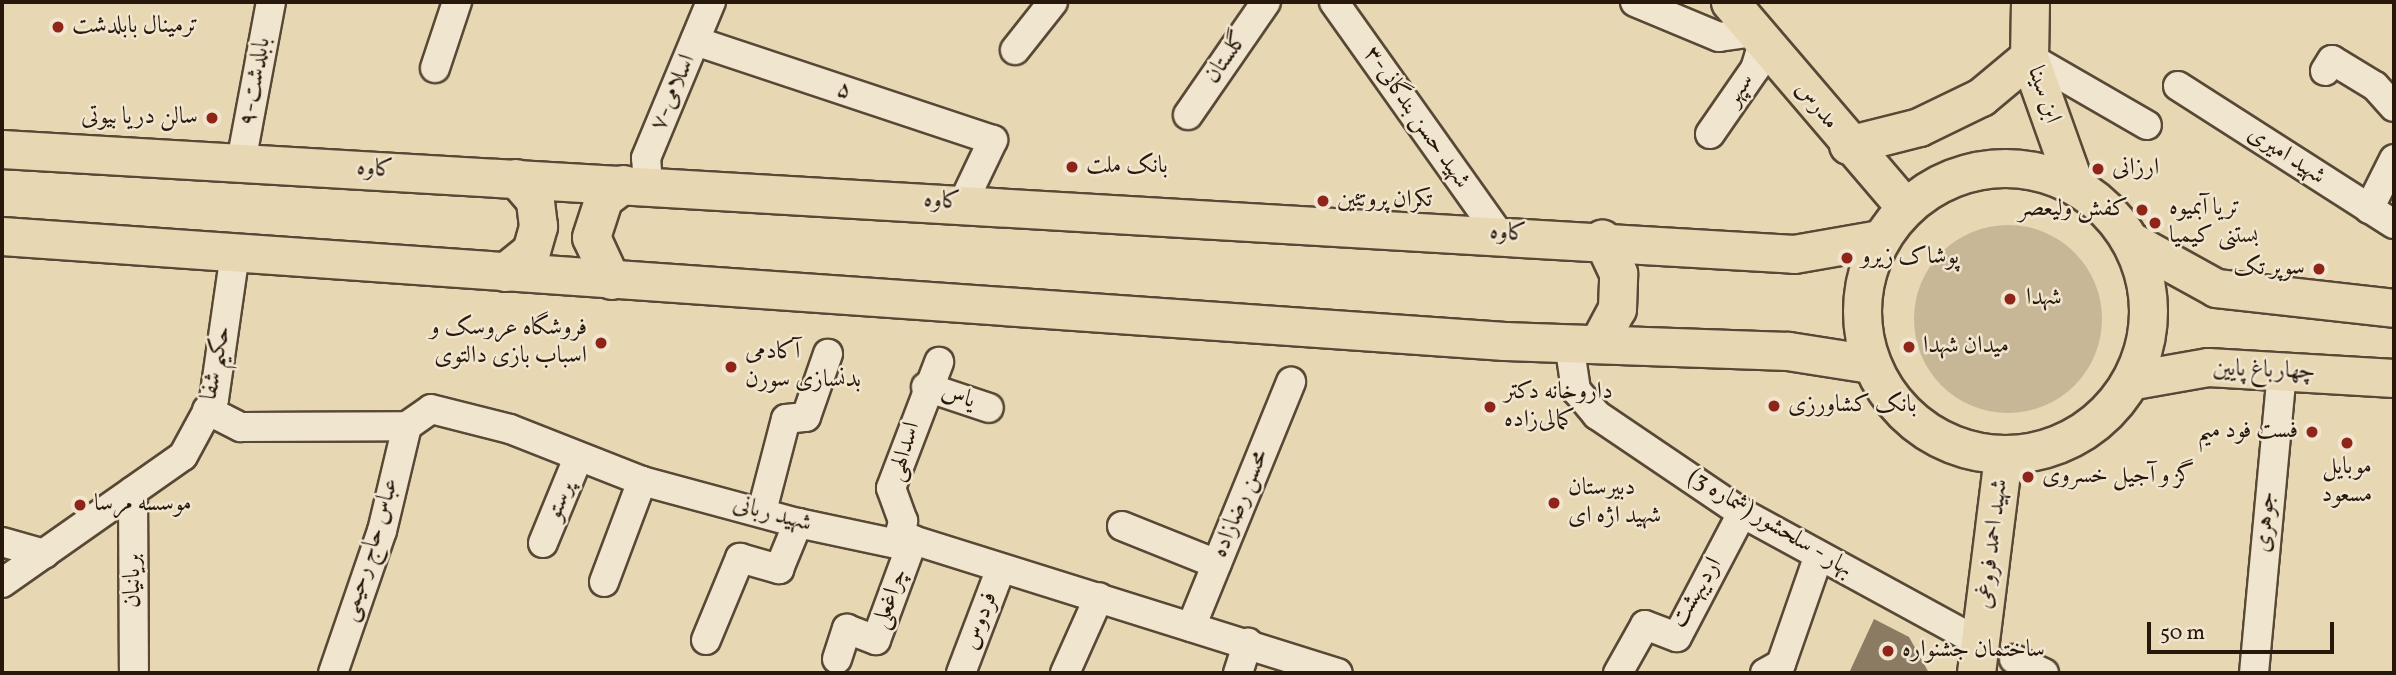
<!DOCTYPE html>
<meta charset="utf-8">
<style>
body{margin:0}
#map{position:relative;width:2396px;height:675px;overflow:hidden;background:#e8d7b3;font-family:Vollkorn,Amiri,serif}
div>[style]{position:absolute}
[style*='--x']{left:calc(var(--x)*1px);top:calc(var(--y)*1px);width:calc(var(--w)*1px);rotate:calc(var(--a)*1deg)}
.green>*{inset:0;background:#c7b797}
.round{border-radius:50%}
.building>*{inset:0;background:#8c7b63}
.roads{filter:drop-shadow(2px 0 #584836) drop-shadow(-2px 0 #584836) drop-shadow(0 2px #584836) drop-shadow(0 -2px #584836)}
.minor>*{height:28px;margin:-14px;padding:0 14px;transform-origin:14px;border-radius:14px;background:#f0e5ce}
.major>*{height:37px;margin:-18.5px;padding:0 18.5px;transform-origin:18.5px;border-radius:18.5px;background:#e8d7b3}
.major>.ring{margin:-18.5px;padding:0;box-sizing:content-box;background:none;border:37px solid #e8d7b3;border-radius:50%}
.dots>*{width:19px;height:19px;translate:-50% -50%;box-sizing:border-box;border:4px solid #f0e5ce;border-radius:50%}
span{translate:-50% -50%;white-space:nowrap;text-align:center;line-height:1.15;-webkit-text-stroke:5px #f0e5ce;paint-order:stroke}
.poi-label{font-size:24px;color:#28180c}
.left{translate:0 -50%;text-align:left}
.right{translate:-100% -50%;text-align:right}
.street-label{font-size:24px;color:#28180c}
.frame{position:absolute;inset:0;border:4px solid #28180c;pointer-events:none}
.scale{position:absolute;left:2147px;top:622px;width:187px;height:32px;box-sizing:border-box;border:4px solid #28180c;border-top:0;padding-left:9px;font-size:21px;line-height:24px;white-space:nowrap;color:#28180c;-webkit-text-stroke:5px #f0e5ce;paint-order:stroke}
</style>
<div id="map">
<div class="green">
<div class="round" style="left:1914px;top:225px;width:188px;height:188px"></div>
</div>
<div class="building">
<div style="clip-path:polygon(1874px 619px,1909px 637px,1929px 673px,1849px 673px)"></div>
</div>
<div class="roads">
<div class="minor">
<div style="--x:1334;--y:2;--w:283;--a:54.6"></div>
<div style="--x:1635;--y:2;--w:91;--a:22.6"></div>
<div style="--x:1719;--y:37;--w:36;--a:-8"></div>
<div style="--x:695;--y:41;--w:314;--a:18.4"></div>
<div style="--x:993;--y:140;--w:70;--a:115.5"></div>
<div style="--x:1015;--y:50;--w:61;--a:-51.6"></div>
<div style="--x:2029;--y:57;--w:136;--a:30"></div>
<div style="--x:435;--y:68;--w:70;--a:-71.6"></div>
<div style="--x:2325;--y:71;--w:13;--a:-58"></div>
<div style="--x:2332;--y:60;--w:50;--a:31.2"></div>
<div style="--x:2375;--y:86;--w:28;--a:48"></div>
<div style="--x:2178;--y:86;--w:256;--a:32.6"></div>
<div style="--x:1188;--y:115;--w:137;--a:-55.4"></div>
<div style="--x:1710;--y:134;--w:79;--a:-55.3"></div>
<div style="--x:1755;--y:69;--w:28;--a:-73"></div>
<div style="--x:241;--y:162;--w:163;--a:-79.4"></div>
<div style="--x:648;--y:185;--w:27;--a:-94"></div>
<div style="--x:646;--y:158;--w:169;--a:-67.4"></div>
<div style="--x:2369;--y:209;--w:56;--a:-63.4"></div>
<div style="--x:1569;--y:343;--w:48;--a:81.5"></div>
<div style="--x:1576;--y:390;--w:33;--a:50"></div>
<div style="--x:1597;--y:415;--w:175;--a:34.1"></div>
<div style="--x:1742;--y:513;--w:271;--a:28.6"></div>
<div style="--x:926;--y:387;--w:66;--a:18.4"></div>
<div style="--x:207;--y:410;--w:38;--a:27"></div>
<div style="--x:241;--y:427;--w:166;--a:-0.3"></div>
<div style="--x:407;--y:426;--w:29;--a:-35"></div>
<div style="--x:431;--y:409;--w:81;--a:14.2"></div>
<div style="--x:510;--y:429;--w:142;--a:21.5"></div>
<div style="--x:642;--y:481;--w:162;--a:15.1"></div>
<div style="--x:798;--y:523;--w:101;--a:12"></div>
<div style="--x:897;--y:544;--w:16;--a:-14"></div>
<div style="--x:913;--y:540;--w:445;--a:17.4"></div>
<div style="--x:133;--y:491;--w:180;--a:89.7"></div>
<div style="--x:762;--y:511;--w:95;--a:-75.4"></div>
<div style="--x:786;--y:419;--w:20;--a:-6"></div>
<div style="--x:806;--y:417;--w:67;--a:-70.8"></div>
<div style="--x:1122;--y:526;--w:102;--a:21.8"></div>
<div style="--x:2;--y:542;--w:44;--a:15.9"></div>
<div style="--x:543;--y:543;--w:92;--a:-67.6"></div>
<div style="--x:897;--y:544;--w:24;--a:-75"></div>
<div style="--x:903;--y:521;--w:35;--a:-110"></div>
<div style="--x:891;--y:488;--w:135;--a:-69.1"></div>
<div style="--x:604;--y:582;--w:108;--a:-69.4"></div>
<div style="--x:2;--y:583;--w:221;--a:-35.1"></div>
<div style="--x:183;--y:456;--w:65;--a:-61.5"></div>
<div style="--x:214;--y:399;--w:147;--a:-81.8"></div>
<div style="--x:1191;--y:627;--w:265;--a:-67.8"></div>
<div style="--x:706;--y:640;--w:89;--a:-67.5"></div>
<div style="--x:740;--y:558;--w:41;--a:15.8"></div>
<div style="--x:779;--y:569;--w:50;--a:-67.6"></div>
<div style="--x:837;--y:659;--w:32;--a:-72"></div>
<div style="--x:847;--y:629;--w:31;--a:21"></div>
<div style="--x:876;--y:640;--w:107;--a:-69.7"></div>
<div style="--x:2014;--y:659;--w:33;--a:25"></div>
<div style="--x:333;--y:673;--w:150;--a:-71"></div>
<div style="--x:382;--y:531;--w:108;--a:-76.6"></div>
<div style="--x:961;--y:673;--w:112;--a:-69.1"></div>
<div style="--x:1065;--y:673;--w:83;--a:-65.9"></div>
<div style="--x:1238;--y:673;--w:32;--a:-72"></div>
<div style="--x:1618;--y:673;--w:55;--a:-60.6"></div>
<div style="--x:1645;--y:625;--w:34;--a:21"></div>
<div style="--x:1677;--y:637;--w:140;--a:-62.3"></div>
<div style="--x:1765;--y:673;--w:18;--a:-29"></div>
<div style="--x:1781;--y:664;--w:115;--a:-70.8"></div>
<div style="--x:2254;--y:673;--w:303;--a:-84.7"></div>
</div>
<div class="major">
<div style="--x:1730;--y:2;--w:270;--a:49.5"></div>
<div style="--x:2030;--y:2;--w:55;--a:91"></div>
<div style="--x:2029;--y:57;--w:137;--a:70.4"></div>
<div style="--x:1848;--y:145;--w:73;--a:-14.2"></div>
<div style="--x:1919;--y:127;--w:69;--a:-25.8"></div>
<div style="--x:1981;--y:97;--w:62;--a:-39.8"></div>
<div style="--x:2;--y:149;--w:1795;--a:3.35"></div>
<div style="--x:1794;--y:254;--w:87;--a:-9.9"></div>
<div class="ring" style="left:1862px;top:168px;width:249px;height:249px"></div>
<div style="--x:2;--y:236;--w:1506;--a:4"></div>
<div style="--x:1504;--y:341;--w:284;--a:2"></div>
<div style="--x:1788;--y:351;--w:84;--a:8.9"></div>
<div style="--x:2131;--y:241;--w:97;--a:28.9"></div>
<div style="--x:2216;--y:288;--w:179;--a:6.4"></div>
<div style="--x:505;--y:272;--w:33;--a:-39"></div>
<div style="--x:531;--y:251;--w:26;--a:-74"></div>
<div style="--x:538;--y:226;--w:26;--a:-97"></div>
<div style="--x:535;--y:200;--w:29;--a:-131"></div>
<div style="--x:611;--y:280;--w:47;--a:-114.9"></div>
<div style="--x:591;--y:237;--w:40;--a:-72"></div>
<div style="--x:603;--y:199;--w:25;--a:-37"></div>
<div style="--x:1598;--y:344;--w:40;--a:-62"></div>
<div style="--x:1617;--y:309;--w:36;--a:-88"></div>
<div style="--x:1618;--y:273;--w:38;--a:-115"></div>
<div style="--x:2134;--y:380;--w:75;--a:-10"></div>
<div style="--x:2208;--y:367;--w:186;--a:3.4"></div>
<div style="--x:1976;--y:673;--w:219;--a:-82.9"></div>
</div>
</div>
<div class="dots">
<div style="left:58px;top:27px;background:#8f2418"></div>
<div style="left:212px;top:118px;background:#8f2418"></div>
<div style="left:1072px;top:167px;background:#8f2418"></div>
<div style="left:2098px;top:169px;background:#8f2418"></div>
<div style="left:1323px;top:201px;background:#8f2418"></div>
<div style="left:2142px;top:210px;background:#8f2418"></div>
<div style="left:2155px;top:223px;background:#8f2418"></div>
<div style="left:1847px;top:258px;background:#8f2418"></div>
<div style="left:2319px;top:269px;background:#8f2418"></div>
<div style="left:2010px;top:299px;background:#8f2418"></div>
<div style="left:601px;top:343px;background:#8f2418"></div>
<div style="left:1909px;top:347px;background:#8f2418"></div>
<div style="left:731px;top:367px;background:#8f2418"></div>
<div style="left:1774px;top:406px;background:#8f2418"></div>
<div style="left:1490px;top:407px;background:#8f2418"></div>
<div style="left:2312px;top:432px;background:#8f2418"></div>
<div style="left:2347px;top:443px;background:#8f2418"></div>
<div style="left:2028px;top:477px;background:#8f2418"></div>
<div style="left:1554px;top:503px;background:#8f2418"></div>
<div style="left:80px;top:505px;background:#8f2418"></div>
<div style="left:1888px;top:651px;background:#8f2418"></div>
</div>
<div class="poi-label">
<span class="left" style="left:72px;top:27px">ترمینال بابلدشت</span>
<span class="right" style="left:198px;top:118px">سالن دریا بیوتی</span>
<span class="left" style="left:1086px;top:167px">بانک ملت</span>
<span class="left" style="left:2112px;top:169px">ارزانی</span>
<span class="left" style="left:1337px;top:201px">تکران پروتئین</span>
<span class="left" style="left:2169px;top:223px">تریا آبمیوه<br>بستنی کیمیا</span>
<span class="right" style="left:2128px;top:210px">کفش ولیعصر</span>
<span class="left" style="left:1861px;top:258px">پوشاک زیرو</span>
<span class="right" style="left:2305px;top:269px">سوپر تک</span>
<span class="left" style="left:2026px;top:299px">شهدا</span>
<span class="right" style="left:587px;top:343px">فروشگاه عروسک و<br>اسباب بازی دالتوی</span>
<span class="left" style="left:1923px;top:347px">میدان شهدا</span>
<span class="left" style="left:745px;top:367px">آکادمی<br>بدنسازی سورن</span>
<span class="left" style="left:1504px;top:407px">داروخانه دکتر<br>کمالی‌زاده</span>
<span class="left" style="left:1788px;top:406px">بانک کشاورزی</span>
<span class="right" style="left:2298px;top:432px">فست فود میم</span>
<span style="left:2347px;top:482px">موبایل<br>مسعود</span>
<span class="left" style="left:2042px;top:477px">گز و آجیل خسروی</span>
<span class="left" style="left:1568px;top:503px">دبیرستان<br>شهید اژه ای</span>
<span class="left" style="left:94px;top:505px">موسسه مرسا</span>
<span class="left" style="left:1902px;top:651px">ساختمان جشنواره</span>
</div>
<div class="street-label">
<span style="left:1227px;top:58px;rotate:-55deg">گلستان</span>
<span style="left:256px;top:82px;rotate:-80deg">۹-بابلدشت</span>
<span style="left:1740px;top:90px;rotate:-56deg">سپهر</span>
<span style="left:844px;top:91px;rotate:18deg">۵</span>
<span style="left:674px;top:93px;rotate:-67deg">۷-اسلامی</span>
<span style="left:2043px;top:95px;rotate:71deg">ابن سینا</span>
<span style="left:1816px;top:106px;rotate:51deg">مدرس</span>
<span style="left:1416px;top:118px;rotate:55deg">۳-شهید حسن بندگانی</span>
<span style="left:2286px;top:156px;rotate:33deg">شهید امیری</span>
<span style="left:375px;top:170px;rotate:3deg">کاوه</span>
<span style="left:942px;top:202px;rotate:3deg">کاوه</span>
<span style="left:1508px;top:234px;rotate:3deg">کاوه</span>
<span style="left:217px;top:363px;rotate:-79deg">حکیم شفا</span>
<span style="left:2264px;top:371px;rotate:2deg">چهارباغ پایین</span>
<span style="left:958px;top:397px;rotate:19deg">یاس</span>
<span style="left:905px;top:452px;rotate:-73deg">اسدالهی</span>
<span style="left:561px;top:501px;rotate:-68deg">پرستو</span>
<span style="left:1241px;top:504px;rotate:-68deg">محسن رضازاده</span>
<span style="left:772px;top:515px;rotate:15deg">شهید ربانی</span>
<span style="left:2266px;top:522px;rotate:-85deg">جوهری</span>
<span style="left:1770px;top:524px;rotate:31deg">بهار - سلحشور (شماره 3)</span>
<span style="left:1993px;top:544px;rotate:-83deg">شهید احمد فروغی</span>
<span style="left:371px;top:550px;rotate:-73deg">عباس حاج رحیمی</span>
<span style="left:134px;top:581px;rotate:-90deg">بریانیان</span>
<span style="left:1697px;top:593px;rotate:-59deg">اردیبهشت</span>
<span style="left:891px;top:599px;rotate:-70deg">چراغعلی</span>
<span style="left:981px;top:621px;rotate:-69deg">فردوس</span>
</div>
<div class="frame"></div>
<div class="scale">50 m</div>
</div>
